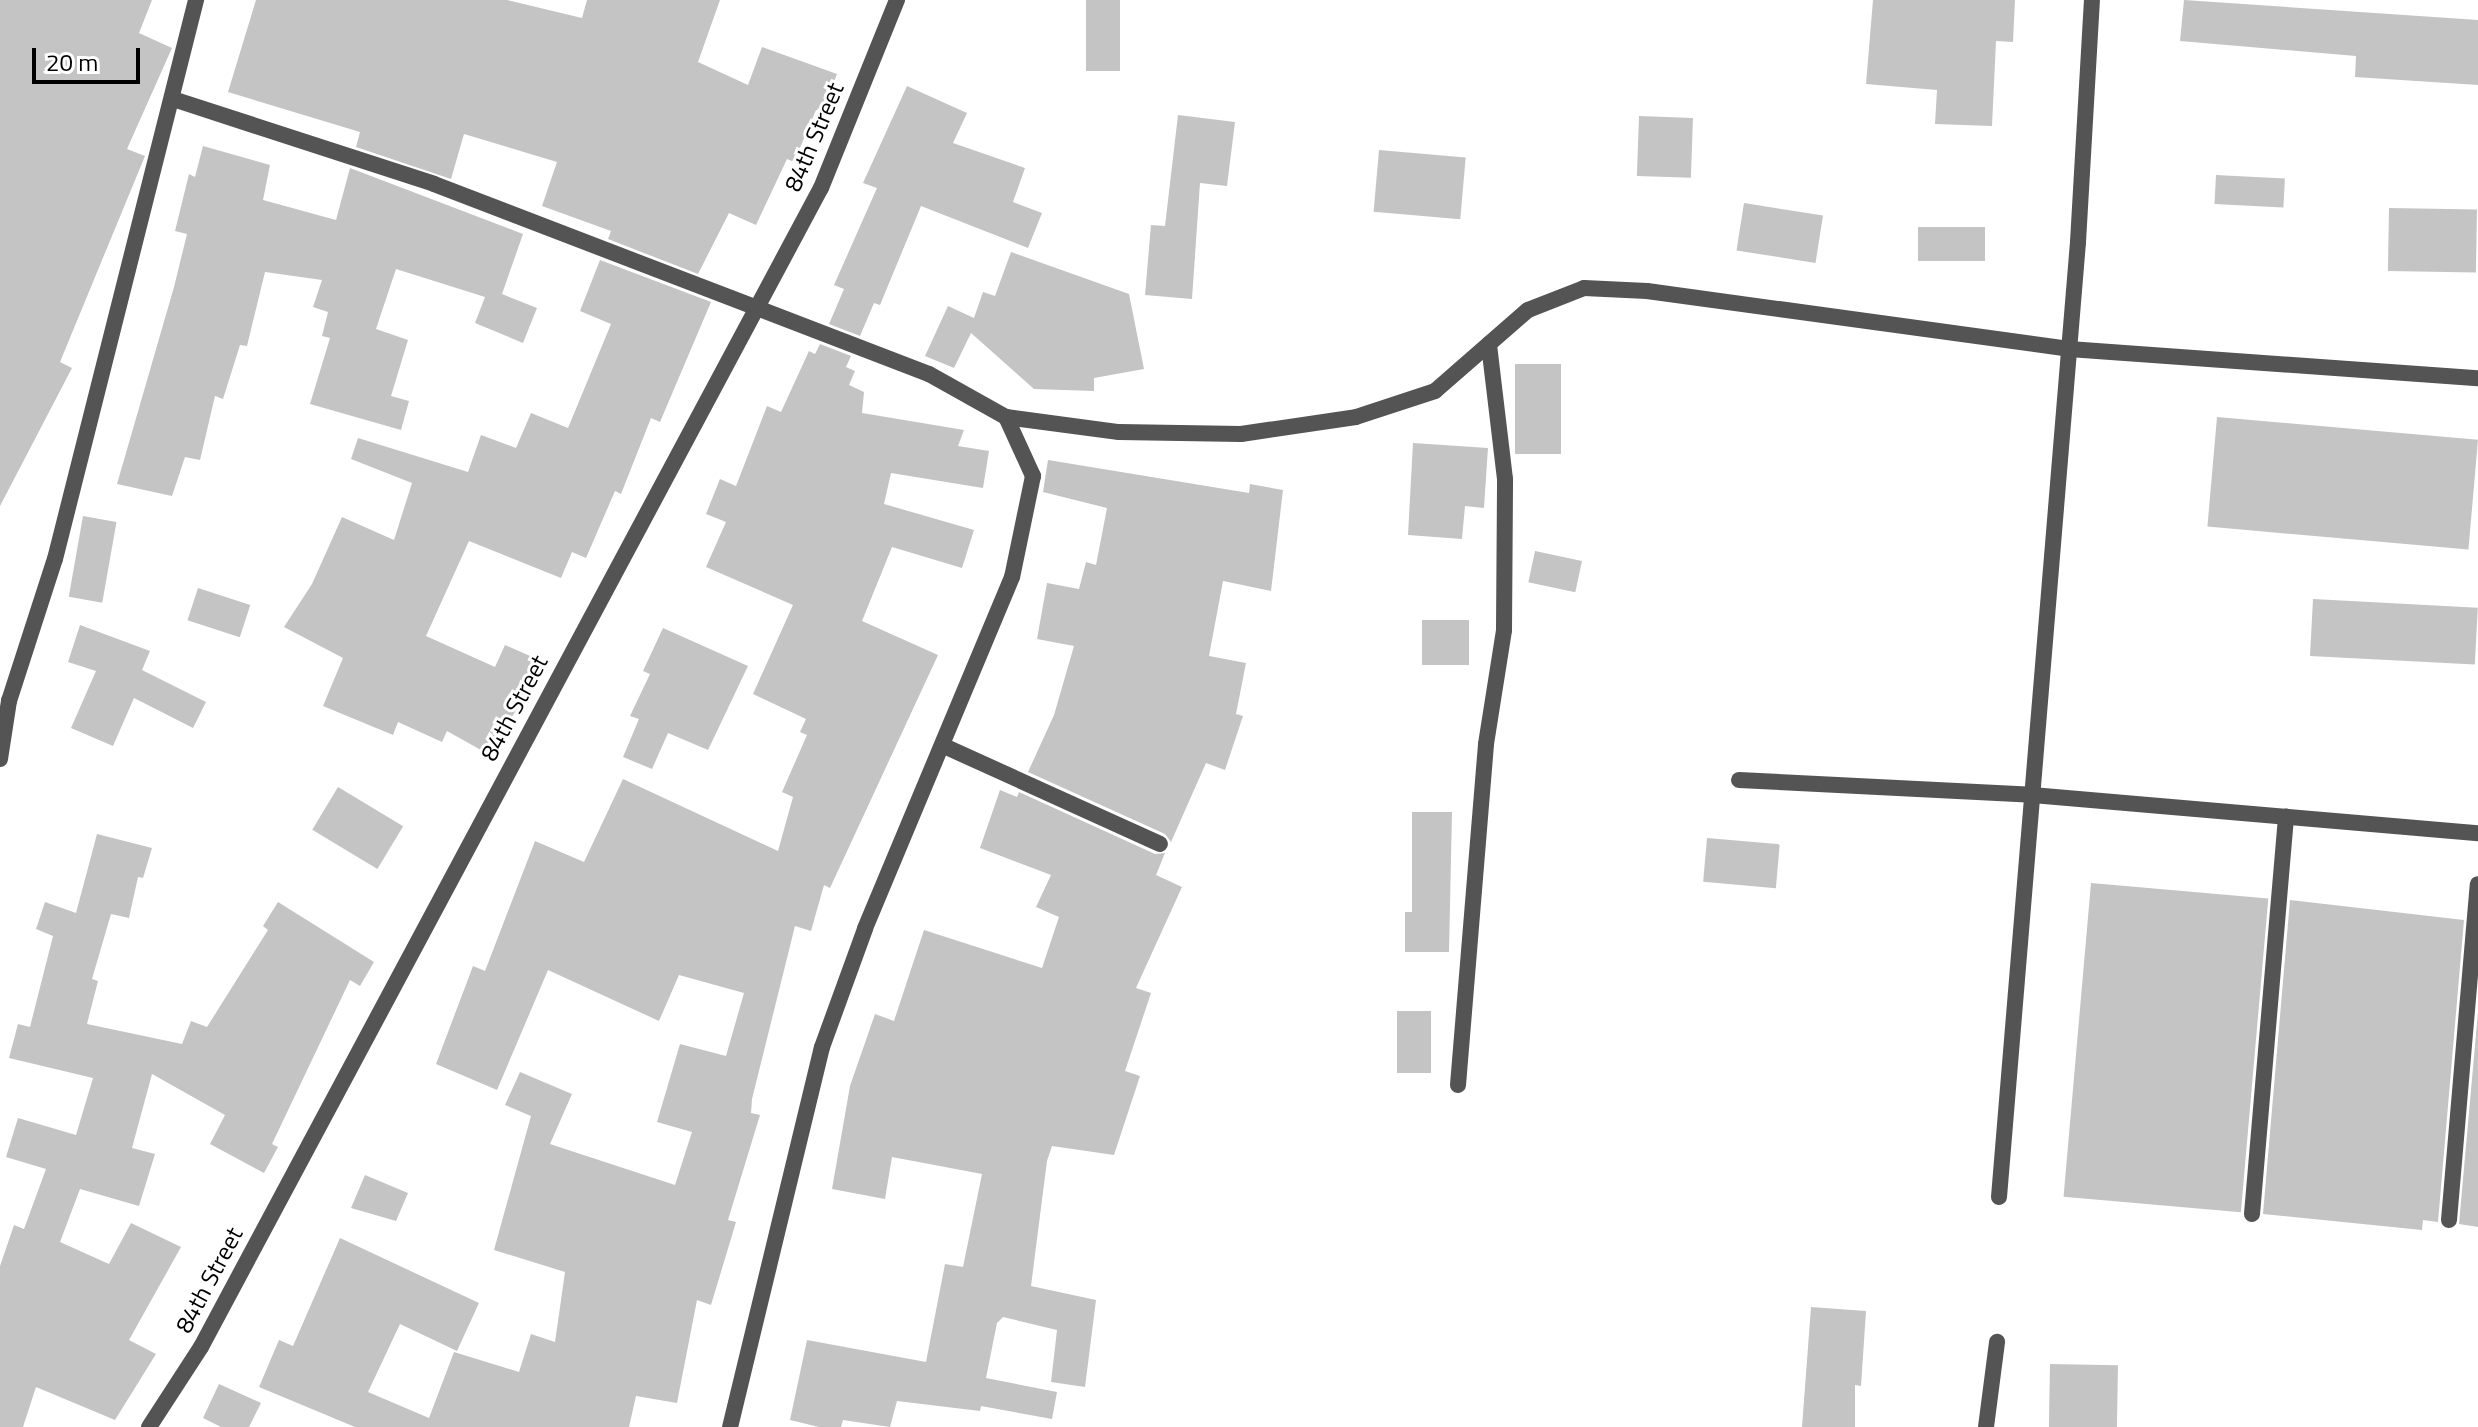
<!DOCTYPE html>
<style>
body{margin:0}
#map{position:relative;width:2478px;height:1427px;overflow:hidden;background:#fff;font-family:"Titillium Web",sans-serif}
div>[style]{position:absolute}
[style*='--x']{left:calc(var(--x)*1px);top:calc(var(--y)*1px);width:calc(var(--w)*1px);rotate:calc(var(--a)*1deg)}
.building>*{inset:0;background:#c4c4c4;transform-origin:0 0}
.service>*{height:16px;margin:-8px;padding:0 8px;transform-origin:8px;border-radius:8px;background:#545454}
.minor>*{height:16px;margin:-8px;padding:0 8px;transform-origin:8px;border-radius:8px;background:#545454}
span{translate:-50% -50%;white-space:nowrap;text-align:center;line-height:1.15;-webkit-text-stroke:6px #fff;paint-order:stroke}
.street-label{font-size:24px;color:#000}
.scale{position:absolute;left:32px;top:48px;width:108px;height:36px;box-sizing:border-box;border:4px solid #000;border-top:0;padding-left:10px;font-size:24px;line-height:28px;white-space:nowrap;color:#000;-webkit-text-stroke:6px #fff;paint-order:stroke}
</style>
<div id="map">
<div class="building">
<div style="clip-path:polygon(0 0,152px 0,139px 33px,172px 48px,127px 149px,145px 156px,60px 362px,72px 368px,0 506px)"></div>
<div style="clip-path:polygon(256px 0,507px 0,582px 18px,587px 0,720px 0,698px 62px,748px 85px,762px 47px,837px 74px,822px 112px,816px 110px,794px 162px,787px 159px,756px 225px,729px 213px,698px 274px,608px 239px,611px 231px,542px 206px,557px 162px,464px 134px,451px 179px,356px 147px,360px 132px,228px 92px)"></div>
<div style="left:1086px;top:0;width:34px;height:71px"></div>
<div style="clip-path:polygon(1873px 0,2015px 0,2013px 42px,1996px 41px,1992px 126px,1935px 124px,1937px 90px,1866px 84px)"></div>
<div style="clip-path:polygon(2184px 0,2478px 20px,2478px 85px,2355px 77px,2356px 56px,2180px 41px)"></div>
<div style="clip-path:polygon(907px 86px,967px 113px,953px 143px,1025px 168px,1013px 202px,1042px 213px,1028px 248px,921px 206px,880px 305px,874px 303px,860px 336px,829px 324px,844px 289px,834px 285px,877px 188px,863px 183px)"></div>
<div style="clip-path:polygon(1178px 115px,1235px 122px,1227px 186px,1200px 183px,1192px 299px,1145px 295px,1151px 225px,1165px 226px)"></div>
<div style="left:1639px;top:116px;width:54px;height:60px;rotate:2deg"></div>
<div style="clip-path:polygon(203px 146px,270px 165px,263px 200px,336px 220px,350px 168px,523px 234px,502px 294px,537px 308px,523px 343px,475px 323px,485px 297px,396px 269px,376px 329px,408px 340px,391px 396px,409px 401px,401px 430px,310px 404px,330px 338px,322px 336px,328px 312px,313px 307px,322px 280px,265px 272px,247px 346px,240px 345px,223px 399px,215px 396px,200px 460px,185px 457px,172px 496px,117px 484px,174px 287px,187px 234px,175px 231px,189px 174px,195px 177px)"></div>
<div style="left:1379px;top:150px;width:87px;height:62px;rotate:5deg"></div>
<div style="left:2216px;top:175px;width:69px;height:29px;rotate:3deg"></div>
<div style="left:1744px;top:203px;width:80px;height:48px;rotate:9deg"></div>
<div style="left:2389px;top:208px;width:88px;height:63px;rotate:1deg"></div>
<div style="left:1918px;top:227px;width:67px;height:34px"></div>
<div style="clip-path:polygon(1011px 252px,1129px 294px,1144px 369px,1094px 378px,1094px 391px,1034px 389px,971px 333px,954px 368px,925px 356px,948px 306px,974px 318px,983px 292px,995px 296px)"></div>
<div style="clip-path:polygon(600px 260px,711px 302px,660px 422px,651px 418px,621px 494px,615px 491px,586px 558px,572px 552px,561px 578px,469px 541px,426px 636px,495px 667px,505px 645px,539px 660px,517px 709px,488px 754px,447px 731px,442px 742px,398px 722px,393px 735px,323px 706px,343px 658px,284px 627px,312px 584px,342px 517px,394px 540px,412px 483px,351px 459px,358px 438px,468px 472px,481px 435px,516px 448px,531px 413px,568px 428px,611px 324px,580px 311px)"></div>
<div style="clip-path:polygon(820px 344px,851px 356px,846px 367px,855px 371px,849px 385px,864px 392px,862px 413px,964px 430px,958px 446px,989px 451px,983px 488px,891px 473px,884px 504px,974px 530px,962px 568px,892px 547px,862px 621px,938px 655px,830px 888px,824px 885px,811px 931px,795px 926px,752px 1099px,751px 1113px,760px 1115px,728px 1220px,736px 1222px,711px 1305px,697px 1300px,677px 1403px,636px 1396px,629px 1427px,355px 1427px,259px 1387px,279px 1340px,293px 1346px,340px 1238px,479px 1303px,457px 1351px,400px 1324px,368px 1392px,429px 1418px,454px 1352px,519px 1372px,531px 1334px,555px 1342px,565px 1272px,494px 1250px,531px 1116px,505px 1105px,520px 1072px,572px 1094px,550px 1144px,675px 1185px,692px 1132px,657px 1122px,680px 1044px,726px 1056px,744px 993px,679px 975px,659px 1021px,548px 970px,497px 1090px,436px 1064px,473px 966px,485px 971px,535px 841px,584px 862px,623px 779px,778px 851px,793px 797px,782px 792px,807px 735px,800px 732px,806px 719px,753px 694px,793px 605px,706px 567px,726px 522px,706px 514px,720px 479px,736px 486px,767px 406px,781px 412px,809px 351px,815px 354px)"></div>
<div style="left:1515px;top:364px;width:46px;height:90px"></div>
<div style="left:2217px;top:417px;width:262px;height:110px;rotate:5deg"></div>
<div style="clip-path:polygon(1413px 443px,1488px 448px,1484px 508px,1465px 506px,1462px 539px,1408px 535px)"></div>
<div style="clip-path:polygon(1048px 460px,1249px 493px,1250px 484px,1283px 490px,1271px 591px,1223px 581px,1209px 656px,1246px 663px,1236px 714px,1243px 716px,1225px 770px,1206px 763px,1171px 842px,1165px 834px,1028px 772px,1054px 715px,1074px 646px,1037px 639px,1047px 583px,1079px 589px,1086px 562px,1096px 565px,1107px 508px,1043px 492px)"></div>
<div style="left:83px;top:516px;width:34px;height:82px;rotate:10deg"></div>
<div style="left:1535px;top:551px;width:48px;height:32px;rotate:12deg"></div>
<div style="left:198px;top:588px;width:55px;height:34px;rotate:18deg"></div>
<div style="left:2313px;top:599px;width:165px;height:57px;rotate:3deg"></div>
<div style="left:1469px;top:620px;width:45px;height:47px;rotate:90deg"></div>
<div style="clip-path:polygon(80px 625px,150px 651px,142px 670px,206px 702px,193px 728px,134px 698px,113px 746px,71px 728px,96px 671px,68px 662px)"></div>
<div style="clip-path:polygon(663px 628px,748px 666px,708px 750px,668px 733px,652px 769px,623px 757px,639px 719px,630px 716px,650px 674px,643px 671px)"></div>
<div style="left:338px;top:787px;width:76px;height:50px;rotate:31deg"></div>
<div style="clip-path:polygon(1000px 790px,1017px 797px,1019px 792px,1155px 854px,1165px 853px,1156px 875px,1182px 887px,1136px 988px,1151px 993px,1125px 1071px,1140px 1076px,1114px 1155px,1052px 1146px,1047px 1161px,1031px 1286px,1096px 1300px,1085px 1387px,1051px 1382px,1057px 1330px,1003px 1317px,997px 1323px,986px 1378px,1057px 1392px,1052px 1419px,981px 1406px,980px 1411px,897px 1401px,890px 1427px,843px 1420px,841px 1427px,819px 1427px,790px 1420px,807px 1340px,926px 1362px,945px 1264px,963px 1267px,982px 1174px,892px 1157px,885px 1199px,832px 1189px,850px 1086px,875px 1014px,894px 1021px,924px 930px,1042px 968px,1059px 917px,1036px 907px,1051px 875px,980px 848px)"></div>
<div style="clip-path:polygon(1412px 812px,1452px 812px,1449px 952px,1405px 952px,1405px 912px,1412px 912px)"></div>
<div style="clip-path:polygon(97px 834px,152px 848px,143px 878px,138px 877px,129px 918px,111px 914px,92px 979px,98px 981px,87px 1024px,182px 1044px,191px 1021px,207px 1027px,268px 930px,263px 926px,278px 902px,374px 962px,360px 986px,350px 980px,272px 1144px,278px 1147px,264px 1173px,210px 1144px,225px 1115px,152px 1074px,132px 1148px,155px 1154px,139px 1206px,80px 1189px,60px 1242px,109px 1264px,131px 1223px,181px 1247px,129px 1340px,156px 1354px,115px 1420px,36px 1387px,23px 1427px,0 1427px,0 1266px,14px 1225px,24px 1229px,46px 1169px,6px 1157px,18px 1118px,76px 1135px,93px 1078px,9px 1058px,18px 1024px,30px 1027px,53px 936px,36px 929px,45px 902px,76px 913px)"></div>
<div style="left:1707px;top:838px;width:73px;height:44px;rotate:5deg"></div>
<div style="left:2091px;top:883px;width:178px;height:315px;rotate:5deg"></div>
<div style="clip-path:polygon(2290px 900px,2464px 920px,2438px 1222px,2423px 1220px,2422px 1230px,2263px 1214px)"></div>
<div style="left:1397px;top:1011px;width:34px;height:62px"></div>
<div style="clip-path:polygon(2478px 1012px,2478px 1227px,2459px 1224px)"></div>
<div style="clip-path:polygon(365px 1175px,408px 1193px,396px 1221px,351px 1208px)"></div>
<div style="clip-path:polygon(1811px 1307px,1866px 1311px,1861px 1386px,1855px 1385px,1855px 1427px,1802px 1427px)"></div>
<div style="left:2050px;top:1364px;width:68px;height:63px;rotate:1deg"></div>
<div style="clip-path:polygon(219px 1384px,261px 1403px,249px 1427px,221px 1427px,203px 1418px)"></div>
</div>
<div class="service">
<div style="--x:2252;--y:1214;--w:399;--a:-85.1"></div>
<div style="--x:2449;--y:1220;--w:337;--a:-85.1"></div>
</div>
<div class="minor">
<div style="--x:173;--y:99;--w:274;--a:18"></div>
<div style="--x:434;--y:184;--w:530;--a:21"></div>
<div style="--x:929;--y:374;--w:88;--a:29.2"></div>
<div style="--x:1006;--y:417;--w:65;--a:65.4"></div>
<div style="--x:1033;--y:476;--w:103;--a:101.7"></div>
<div style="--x:1012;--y:577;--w:381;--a:112.7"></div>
<div style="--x:865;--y:929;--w:126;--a:110"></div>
<div style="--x:822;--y:1047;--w:391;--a:103.6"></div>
<div style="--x:1006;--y:417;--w:114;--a:7.6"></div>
<div style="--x:1119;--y:432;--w:122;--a:0.9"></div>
<div style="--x:1241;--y:434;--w:116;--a:-8.4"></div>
<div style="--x:1356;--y:417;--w:83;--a:-18.2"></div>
<div style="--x:1435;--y:391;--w:123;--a:-41.1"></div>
<div style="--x:1528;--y:310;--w:60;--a:-21.4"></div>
<div style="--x:1584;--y:288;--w:63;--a:2.7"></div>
<div style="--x:1647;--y:291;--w:426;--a:7.8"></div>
<div style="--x:2069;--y:349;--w:410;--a:4.1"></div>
<div style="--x:944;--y:746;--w:237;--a:24.4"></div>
<div style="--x:0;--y:759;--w:59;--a:-81.2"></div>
<div style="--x:9;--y:701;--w:149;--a:-72.1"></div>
<div style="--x:55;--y:559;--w:577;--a:-75.84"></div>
<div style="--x:1739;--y:780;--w:293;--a:2.9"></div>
<div style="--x:2032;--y:795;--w:448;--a:4.9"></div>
<div style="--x:1458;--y:1085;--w:342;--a:-85.3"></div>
<div style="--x:1486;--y:744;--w:115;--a:-81"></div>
<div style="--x:1504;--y:630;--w:151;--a:-89.6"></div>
<div style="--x:1505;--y:479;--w:136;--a:-96.8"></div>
<div style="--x:1999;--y:1197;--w:958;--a:-85.27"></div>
<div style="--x:2078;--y:242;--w:242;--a:-86.7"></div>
<div style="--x:149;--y:1427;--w:95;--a:-57"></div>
<div style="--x:201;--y:1347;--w:1314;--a:-61.86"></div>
<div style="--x:821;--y:188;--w:203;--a:-68"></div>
<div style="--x:1986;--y:1427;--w:86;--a:-82.6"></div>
</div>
<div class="street-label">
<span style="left:814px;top:137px;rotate:-67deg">84th Street</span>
<span style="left:514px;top:708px;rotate:-62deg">84th Street</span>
<span style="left:209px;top:1280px;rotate:-62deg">84th Street</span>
</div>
<div class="scale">20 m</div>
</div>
